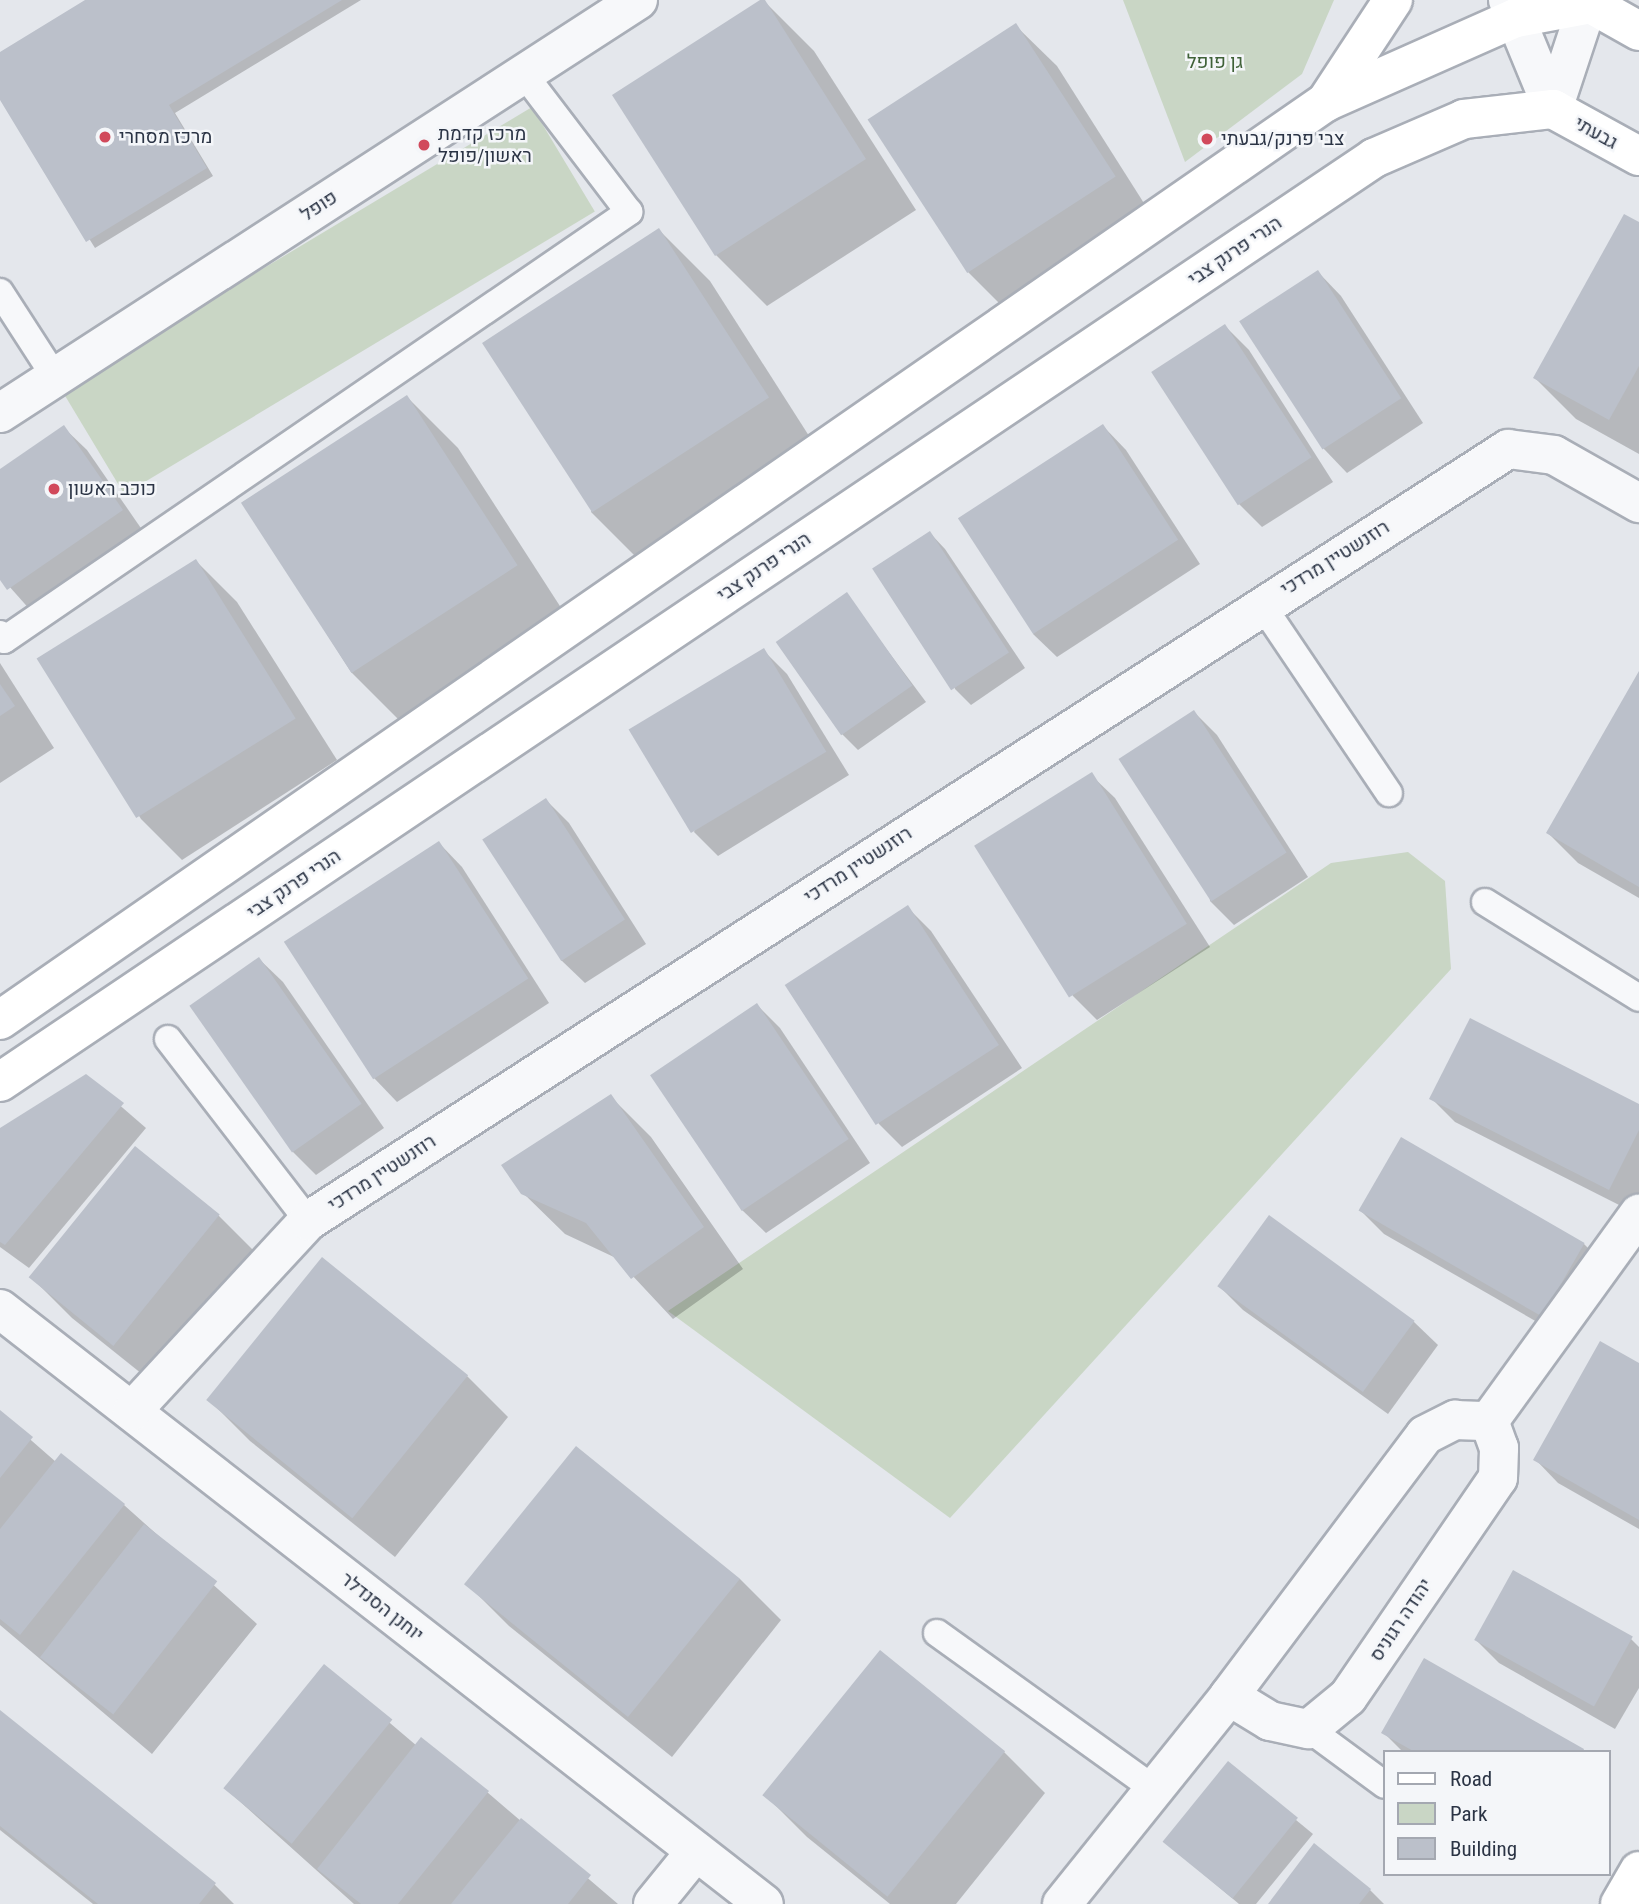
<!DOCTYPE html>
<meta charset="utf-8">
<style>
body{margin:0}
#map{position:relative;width:1639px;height:1904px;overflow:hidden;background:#e4e7ec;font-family:"Roboto Condensed",Heebo,sans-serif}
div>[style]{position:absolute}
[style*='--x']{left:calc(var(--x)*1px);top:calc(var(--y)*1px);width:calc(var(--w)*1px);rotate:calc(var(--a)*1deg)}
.green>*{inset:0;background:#c9d6c5;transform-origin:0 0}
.shadow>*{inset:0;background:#0003}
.building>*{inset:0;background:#bbc0ca;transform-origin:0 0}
.roads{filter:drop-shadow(2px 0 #a9aeb7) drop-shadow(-2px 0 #a9aeb7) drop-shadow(0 2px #a9aeb7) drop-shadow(0 -2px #a9aeb7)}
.lane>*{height:26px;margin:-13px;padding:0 13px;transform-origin:13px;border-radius:13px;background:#f7f8fa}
.street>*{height:38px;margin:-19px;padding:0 19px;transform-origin:19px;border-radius:19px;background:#f7f8fa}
.secondary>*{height:38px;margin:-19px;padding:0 19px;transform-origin:19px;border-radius:19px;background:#fff}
.dots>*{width:19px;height:19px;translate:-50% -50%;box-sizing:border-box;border:4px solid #f4f6f9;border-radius:50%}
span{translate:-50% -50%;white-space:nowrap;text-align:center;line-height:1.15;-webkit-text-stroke:5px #f4f6f9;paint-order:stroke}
.park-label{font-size:19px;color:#3f6138}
.street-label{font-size:19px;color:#2b3445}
.poi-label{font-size:19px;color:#2b3445}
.left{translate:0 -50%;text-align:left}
.legend{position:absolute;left:1383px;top:1750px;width:228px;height:126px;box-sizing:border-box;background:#f4f6f9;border:2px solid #a4a8b1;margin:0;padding:9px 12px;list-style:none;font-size:21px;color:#2b3445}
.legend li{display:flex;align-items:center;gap:14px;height:35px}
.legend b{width:35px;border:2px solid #a4a8b1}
</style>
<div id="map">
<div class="green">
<div style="clip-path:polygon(1123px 0,1334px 0,1302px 74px,1185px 162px)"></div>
<div style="left:532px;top:107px;width:122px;height:549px;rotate:59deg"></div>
<div style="clip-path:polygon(1408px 852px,1445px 881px,1451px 969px,950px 1518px,668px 1311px,1331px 863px)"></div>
</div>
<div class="shadow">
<div style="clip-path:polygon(89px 0,361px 0,175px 113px,213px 176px,95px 248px,0 97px,0 54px)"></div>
<div style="clip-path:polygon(763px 0,814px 51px,916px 210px,767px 306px,716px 255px)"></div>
<div style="clip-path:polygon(1015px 25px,1057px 66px,1154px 219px,1009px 313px,968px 272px)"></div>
<div style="clip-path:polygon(1639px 224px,1639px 454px,1576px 419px,1535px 378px)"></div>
<div style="clip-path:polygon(659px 230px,710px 281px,818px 450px,642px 563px,591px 512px)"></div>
<div style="clip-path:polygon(1318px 272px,1341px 296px,1423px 423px,1347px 473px,1324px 449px,1242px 322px)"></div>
<div style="clip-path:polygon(1225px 326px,1249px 350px,1333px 482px,1262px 527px,1239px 504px,1154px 373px)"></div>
<div style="clip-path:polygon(407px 397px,458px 448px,567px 617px,402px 723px,351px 672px,243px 502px)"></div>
<div style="clip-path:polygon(1103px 426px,1126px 450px,1200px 564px,1057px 657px,1033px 634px)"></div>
<div style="clip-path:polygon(63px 427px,87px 450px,145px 534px,32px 612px,0 576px,0 471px)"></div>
<div style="clip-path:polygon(930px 533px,945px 549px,1025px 668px,971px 705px,955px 689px)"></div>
<div style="clip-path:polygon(196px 561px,237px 602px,337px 760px,182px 860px,141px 819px,40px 661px)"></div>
<div style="clip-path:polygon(846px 595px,926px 702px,858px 750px,842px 734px)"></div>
<div style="clip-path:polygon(764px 651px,787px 674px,849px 775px,718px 856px,694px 832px)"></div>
<div style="clip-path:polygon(0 663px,54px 748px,0 783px)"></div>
<div style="clip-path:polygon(1639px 675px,1639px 898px,1578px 863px,1548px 833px)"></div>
<div style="clip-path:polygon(1194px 712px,1217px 735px,1308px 877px,1234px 925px,1210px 901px)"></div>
<div style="clip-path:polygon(1091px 775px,1115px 798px,1210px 947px,1097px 1020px,1073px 996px,978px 847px)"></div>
<div style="clip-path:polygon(546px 800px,569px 823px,646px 944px,585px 983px,561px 960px)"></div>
<div style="clip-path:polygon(439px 843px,462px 867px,549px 1003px,397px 1102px,374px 1078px)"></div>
<div style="clip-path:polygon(907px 907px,931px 931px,1022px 1068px,902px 1147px,879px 1124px,787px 986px)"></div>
<div style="clip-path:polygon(259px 959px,283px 982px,384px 1128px,316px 1175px,293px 1152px)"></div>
<div style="clip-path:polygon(757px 1005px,780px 1028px,870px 1163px,766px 1233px,742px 1210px)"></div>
<div style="clip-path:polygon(86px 1076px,146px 1128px,29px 1268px,0 1247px,0 1130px)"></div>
<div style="clip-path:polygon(610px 1096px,651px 1137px,743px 1269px,673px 1319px,616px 1258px,565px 1234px,523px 1193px)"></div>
<div style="clip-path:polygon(1431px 1098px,1639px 1106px,1639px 1200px,1633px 1212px,1455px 1122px)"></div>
<div style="clip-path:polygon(135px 1149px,219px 1216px,260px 1257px,157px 1386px,72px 1318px,31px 1277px)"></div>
<div style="clip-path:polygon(1361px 1211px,1584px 1244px,1607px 1267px,1565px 1338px,1384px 1234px)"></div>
<div style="clip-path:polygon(1219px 1286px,1414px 1322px,1438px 1345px,1388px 1414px,1243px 1310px)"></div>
<div style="clip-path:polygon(1639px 1365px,1639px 1529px,1558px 1483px,1535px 1459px)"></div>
<div style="clip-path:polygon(467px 1376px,508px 1417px,395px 1557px,250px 1441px,209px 1400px)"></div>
<div style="clip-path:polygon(0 1413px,56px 1462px,124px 1505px,257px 1624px,152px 1754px,0 1625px)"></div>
<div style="clip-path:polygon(740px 1579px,781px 1620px,672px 1757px,509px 1626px,468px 1585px)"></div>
<div style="clip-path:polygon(1630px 1638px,1639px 1647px,1639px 1688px,1615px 1729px,1499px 1663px,1476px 1640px)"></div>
<div style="clip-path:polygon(324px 1667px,417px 1746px,487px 1792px,618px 1904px,354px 1904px,226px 1789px)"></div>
<div style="clip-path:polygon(0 1713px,215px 1885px,234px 1904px,93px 1904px,0 1830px)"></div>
<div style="clip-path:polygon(1383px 1732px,1583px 1750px,1585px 1752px,1403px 1752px)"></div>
<div style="clip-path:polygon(1004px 1752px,1045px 1793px,956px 1904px,890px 1904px,807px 1837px,766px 1796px)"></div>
<div style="clip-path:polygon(1228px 1764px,1313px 1834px,1256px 1904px,1239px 1904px,1165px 1842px)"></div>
<div style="clip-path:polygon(1315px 1845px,1370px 1890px,1384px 1904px,1270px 1904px)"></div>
</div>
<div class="building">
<div style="clip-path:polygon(85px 0,342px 0,169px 105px,207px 168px,86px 242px,0 100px,0 52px)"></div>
<div style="clip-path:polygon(760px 0,765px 0,866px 159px,715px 256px,612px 95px)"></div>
<div style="left:1016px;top:23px;width:183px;height:177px;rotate:57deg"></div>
<div style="clip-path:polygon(1624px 214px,1639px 222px,1639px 366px,1609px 420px,1533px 378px)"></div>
<div style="left:659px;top:228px;width:202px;height:211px;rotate:57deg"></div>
<div style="left:1318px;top:270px;width:153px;height:94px;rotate:57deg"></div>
<div style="left:1225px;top:324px;width:159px;height:88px;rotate:57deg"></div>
<div style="left:407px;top:395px;width:203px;height:198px;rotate:57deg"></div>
<div style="left:1103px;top:424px;width:138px;height:173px;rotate:57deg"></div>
<div style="clip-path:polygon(64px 425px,123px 510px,7px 590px,0 580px,0 469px)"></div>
<div style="left:930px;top:531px;width:145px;height:69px;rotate:57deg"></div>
<div style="left:196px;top:559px;width:188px;height:188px;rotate:58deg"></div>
<div style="left:847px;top:592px;width:114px;height:87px;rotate:55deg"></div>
<div style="left:764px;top:648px;width:121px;height:158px;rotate:59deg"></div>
<div style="clip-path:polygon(1639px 671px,1639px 887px,1546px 833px)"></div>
<div style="clip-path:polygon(0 684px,15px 706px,0 716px)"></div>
<div style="left:1194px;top:710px;width:170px;height:90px;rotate:57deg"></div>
<div style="left:1092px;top:772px;width:179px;height:139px;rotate:58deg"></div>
<div style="left:546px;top:798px;width:145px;height:76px;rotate:57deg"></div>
<div style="left:439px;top:841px;width:164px;height:185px;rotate:57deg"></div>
<div style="left:908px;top:905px;width:167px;height:147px;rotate:57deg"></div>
<div style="left:259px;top:957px;width:179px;height:85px;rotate:55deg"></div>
<div style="left:757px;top:1003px;width:164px;height:129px;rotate:56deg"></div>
<div style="clip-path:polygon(1470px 1018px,1639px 1104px,1639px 1130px,1609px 1190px,1429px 1099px)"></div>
<div style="clip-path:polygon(86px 1074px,124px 1103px,5px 1245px,0 1242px,0 1128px)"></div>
<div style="clip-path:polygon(611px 1094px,704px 1227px,631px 1279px,586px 1223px,521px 1194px,501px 1165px)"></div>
<div style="left:1401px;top:1137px;width:212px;height:85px;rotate:30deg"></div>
<div style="left:135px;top:1146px;width:109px;height:169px;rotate:39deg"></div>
<div style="left:1269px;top:1215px;width:180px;height:88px;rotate:36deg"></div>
<div style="left:322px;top:1257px;width:188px;height:184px;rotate:39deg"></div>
<div style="clip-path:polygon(1600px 1341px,1639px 1363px,1639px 1520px,1533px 1460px)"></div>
<div style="clip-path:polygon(0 1410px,33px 1437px,0 1478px)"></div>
<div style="left:576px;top:1446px;width:211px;height:178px;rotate:39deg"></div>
<div style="clip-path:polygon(61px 1453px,125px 1504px,20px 1635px,0 1619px,0 1529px)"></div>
<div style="left:144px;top:1524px;width:93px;height:169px;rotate:38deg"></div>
<div style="left:1513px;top:1570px;width:137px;height:80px;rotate:29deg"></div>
<div style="left:880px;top:1650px;width:161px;height:187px;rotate:39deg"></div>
<div style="clip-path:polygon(1424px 1658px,1584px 1749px,1583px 1752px,1415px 1752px,1381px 1733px)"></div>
<div style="left:324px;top:1664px;width:88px;height:160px;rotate:39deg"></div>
<div style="clip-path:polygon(0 1710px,216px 1883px,199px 1904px,98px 1904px,0 1826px)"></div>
<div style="clip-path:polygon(421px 1737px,489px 1791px,398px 1904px,361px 1904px,317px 1869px)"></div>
<div style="left:1228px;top:1761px;width:90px;height:104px;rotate:39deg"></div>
<div style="clip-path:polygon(521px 1818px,591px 1875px,568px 1904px,451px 1904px)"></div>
<div style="clip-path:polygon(1314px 1843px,1371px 1889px,1359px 1904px,1268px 1904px)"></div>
</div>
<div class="roads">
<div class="lane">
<div style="--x:0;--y:292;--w:101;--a:57.1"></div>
<div style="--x:1262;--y:605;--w:227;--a:56"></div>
<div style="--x:0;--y:634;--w:7;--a:56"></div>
<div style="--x:4;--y:640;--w:758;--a:-34.4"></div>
<div style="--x:629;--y:212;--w:173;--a:-127.3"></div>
<div style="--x:1485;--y:902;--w:181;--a:31.9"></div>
<div style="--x:168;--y:1039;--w:230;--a:52.4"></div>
<div style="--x:937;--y:1633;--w:267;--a:35.7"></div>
<div style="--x:1309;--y:1729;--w:94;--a:36.4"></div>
</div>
<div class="street">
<div style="--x:1508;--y:0;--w:118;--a:67.6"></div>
<div style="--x:1553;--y:109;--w:115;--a:-71.7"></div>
<div style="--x:0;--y:413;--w:760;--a:-32.92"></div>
<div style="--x:0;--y:1309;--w:968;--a:37.91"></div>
<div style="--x:132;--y:1411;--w:259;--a:-47.2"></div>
<div style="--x:308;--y:1221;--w:1427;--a:-32.75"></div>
<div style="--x:1508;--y:449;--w:46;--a:7.4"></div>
<div style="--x:1554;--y:455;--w:98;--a:29.5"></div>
<div style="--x:1489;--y:1421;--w:256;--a:-54.1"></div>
<div style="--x:1229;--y:1696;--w:48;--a:31.4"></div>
<div style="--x:1270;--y:1721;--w:40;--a:12"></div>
<div style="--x:1309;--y:1729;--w:50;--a:-39.4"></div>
<div style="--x:1348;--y:1697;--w:265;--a:-55.6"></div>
<div style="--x:1498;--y:1478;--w:30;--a:-88"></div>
<div style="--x:1499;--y:1448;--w:29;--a:-110"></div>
<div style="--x:653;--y:1904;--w:68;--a:-50.9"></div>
<div style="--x:1062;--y:1904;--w:267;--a:-51.2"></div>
<div style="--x:1229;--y:1696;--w:326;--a:-53.1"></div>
<div style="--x:1425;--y:1435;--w:34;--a:-27"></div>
<div style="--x:1455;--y:1420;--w:34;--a:2"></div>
</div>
<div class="secondary">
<div style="--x:1326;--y:102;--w:122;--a:-56.7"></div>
<div style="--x:0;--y:1020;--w:1613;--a:-34.7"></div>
<div style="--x:1326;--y:102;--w:208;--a:-23.9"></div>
<div style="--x:1516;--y:18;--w:76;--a:-10.6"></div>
<div style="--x:1591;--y:4;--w:55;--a:29.4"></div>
<div style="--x:0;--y:1082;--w:1656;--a:-33.92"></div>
<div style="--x:1374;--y:158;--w:98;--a:-23.4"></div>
<div style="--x:1464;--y:119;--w:90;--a:-6.4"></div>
<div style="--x:1553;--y:109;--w:98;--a:28.7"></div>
<div style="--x:1620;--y:1904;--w:38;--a:-60"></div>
</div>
</div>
<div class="dots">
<div style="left:105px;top:137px;background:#d1495b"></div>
<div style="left:1207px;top:139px;background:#d1495b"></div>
<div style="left:424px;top:145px;background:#d1495b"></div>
<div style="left:54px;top:489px;background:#d1495b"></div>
</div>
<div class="park-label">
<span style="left:1215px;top:62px">גן פופל</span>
</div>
<div class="street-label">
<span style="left:1596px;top:133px;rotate:29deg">גבעתי</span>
<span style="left:319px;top:206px;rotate:-33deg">פופל</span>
<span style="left:1235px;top:251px;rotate:-34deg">הנרי פרנק צבי</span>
<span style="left:1335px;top:558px;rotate:-32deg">רוזנשטיין מרדכי</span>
<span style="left:764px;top:567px;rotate:-34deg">הנרי פרנק צבי</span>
<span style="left:858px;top:865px;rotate:-33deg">רוזנשטיין מרדכי</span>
<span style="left:294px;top:884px;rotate:-34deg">הנרי פרנק צבי</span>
<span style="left:382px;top:1173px;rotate:-33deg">רוזנשטיין מרדכי</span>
<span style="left:382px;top:1607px;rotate:38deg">יוחנן הסנדלר</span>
<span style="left:1401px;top:1620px;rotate:-56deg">יהודה רגוניס</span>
</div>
<div class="poi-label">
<span class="left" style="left:438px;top:145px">מרכז קדמת<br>ראשון/פופל</span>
<span class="left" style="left:119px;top:137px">מרכז מסחרי</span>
<span class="left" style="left:1221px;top:139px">צבי פרנק/גבעתי</span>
<span class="left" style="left:68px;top:489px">כוכב ראשון</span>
</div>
<ul class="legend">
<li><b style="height:9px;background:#fff"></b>Road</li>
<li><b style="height:19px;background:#c9d6c5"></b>Park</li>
<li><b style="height:19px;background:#bbc0ca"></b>Building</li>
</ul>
</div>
